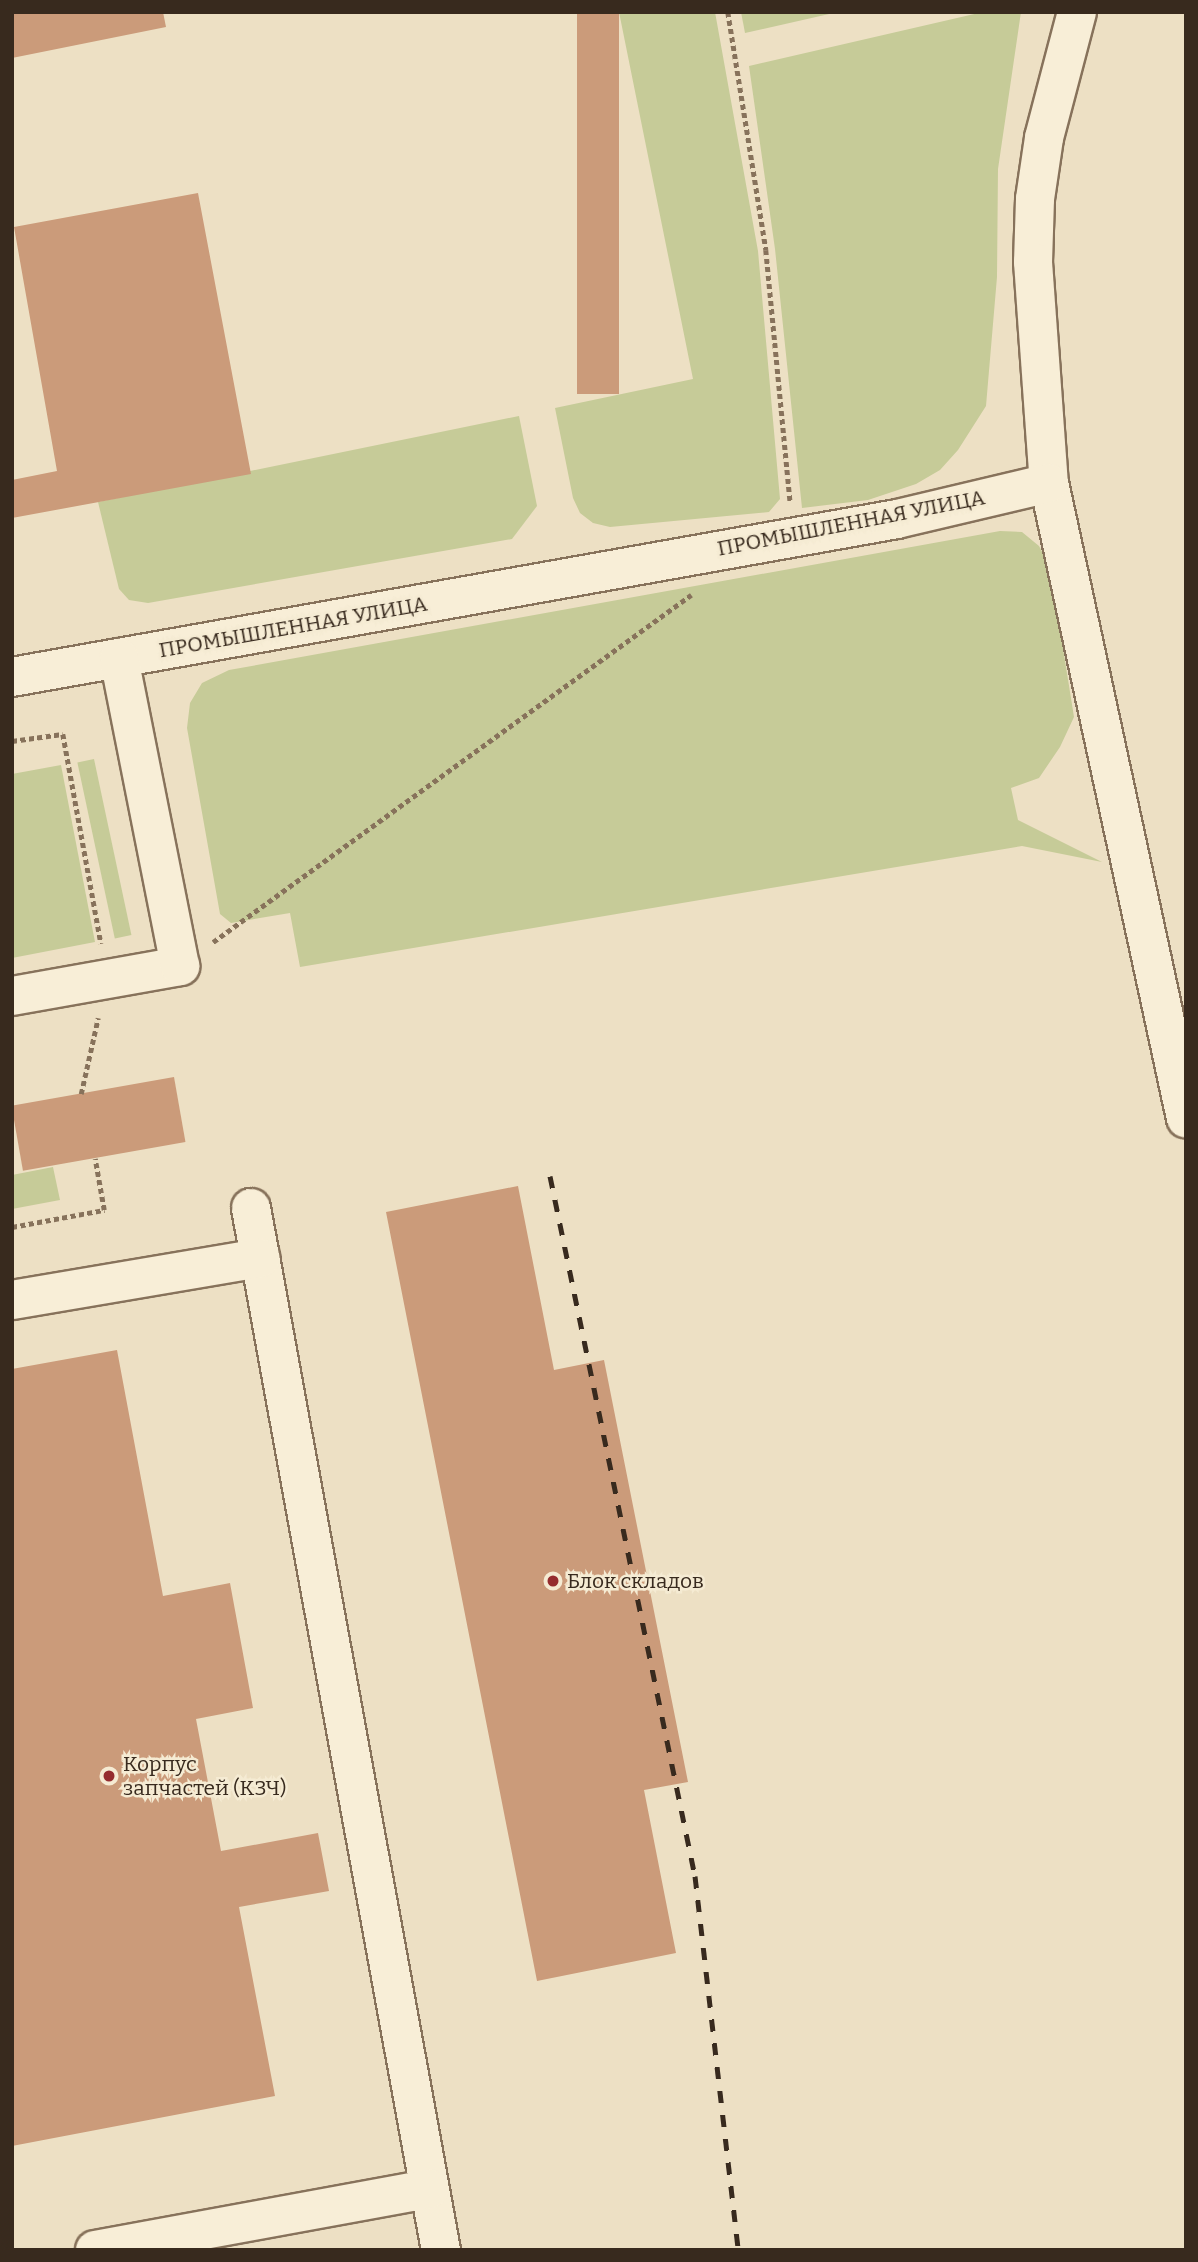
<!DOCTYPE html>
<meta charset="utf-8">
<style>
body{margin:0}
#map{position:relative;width:1198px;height:2262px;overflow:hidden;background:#ede0c4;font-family:Bitter,serif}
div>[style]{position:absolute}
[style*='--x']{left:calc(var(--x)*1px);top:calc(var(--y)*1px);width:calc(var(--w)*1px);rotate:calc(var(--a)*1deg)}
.green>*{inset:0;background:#c6cb98;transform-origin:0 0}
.building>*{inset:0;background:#cb9b7a;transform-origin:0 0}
.path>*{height:4.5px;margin-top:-2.25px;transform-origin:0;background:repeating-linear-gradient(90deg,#87725b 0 5px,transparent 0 8.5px)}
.roads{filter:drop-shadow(2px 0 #87725b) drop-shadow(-2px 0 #87725b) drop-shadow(0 2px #87725b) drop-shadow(0 -2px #87725b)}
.minor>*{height:38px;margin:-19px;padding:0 19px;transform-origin:19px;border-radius:19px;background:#f8eed7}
.rail>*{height:5px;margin-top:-2.5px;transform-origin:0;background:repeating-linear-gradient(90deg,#382a1e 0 12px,transparent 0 24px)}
.dots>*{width:19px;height:19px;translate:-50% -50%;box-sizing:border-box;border:4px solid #f5ebd3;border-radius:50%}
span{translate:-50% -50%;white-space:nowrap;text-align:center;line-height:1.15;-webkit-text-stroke:5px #f5ebd3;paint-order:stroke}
.street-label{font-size:21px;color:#382a1e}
.poi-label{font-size:21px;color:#382a1e}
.left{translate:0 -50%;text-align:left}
.frame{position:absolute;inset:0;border:14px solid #382a1e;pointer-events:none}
</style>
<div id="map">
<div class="green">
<div style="clip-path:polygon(619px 12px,715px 12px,758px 251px,780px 499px,769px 512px,610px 527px,593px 523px,580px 513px,573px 498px,555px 408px,693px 379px)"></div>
<div style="clip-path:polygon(741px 12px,838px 12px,745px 33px)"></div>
<div style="clip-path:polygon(983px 12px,1021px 12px,998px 169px,997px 277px,986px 406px,958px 450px,940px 470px,916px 484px,868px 500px,802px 508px,775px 249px,749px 66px)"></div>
<div style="clip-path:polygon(519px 416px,537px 506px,512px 539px,148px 603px,129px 600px,119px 589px,98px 502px)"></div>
<div style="clip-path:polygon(1000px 531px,1022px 532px,1039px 546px,1050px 567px,1074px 717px,1060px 747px,1039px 778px,1011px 788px,1018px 820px,1102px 862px,1022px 846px,300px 967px,290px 913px,231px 923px,220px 914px,187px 728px,190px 703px,202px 683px,229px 670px)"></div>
<div style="left:94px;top:759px;width:180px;height:17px;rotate:78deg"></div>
<div style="clip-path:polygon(61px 765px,95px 942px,12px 958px,12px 774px)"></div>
<div style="clip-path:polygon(53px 1167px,60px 1200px,12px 1209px,12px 1175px)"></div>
</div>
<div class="building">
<div style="clip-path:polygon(12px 12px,163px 12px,166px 27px,12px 58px)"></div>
<div style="left:577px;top:12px;width:42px;height:382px"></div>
<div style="clip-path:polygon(198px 193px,251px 474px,12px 518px,12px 480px,57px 471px,14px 227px)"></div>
<div style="left:174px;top:1077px;width:66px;height:165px;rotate:80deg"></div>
<div style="clip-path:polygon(518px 1186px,554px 1370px,604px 1360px,688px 1782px,644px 1790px,676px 1953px,537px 1981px,386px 1212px)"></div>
<div style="clip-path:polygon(117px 1350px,163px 1596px,230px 1583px,253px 1708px,196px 1719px,221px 1851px,318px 1833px,329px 1891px,239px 1907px,275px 2096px,12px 2146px,12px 1369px)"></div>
</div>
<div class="path">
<div style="--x:728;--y:12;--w:241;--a:80.9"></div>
<div style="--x:766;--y:250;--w:252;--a:84.5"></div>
<div style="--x:12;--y:741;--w:51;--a:-7.8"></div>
<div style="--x:63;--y:734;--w:213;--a:79.7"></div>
<div style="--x:213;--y:942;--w:591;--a:-35.98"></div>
<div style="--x:81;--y:1094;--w:78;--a:-77.4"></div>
<div style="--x:12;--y:1227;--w:94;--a:-10.5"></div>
<div style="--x:104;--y:1210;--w:52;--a:-100"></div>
</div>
<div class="roads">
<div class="minor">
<div style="--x:1077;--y:12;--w:130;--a:104.7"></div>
<div style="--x:1044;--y:138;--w:62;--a:98.4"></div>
<div style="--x:1035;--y:199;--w:63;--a:91.8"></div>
<div style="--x:1033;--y:262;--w:222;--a:85.9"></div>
<div style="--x:1049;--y:483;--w:650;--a:77.83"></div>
<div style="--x:12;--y:677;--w:899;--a:-10.12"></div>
<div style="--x:897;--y:519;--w:156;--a:-13.3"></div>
<div style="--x:12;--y:996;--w:171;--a:-10.1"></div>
<div style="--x:180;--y:966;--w:314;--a:-101.2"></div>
<div style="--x:251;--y:1208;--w:1059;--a:79.67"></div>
<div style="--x:12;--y:1300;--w:252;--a:-9.6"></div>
<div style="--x:95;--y:2250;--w:340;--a:-10.4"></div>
</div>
</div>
<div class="rail">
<div style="--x:550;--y:1176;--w:715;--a:78.3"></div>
<div style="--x:695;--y:1876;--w:376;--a:83.4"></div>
</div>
<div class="dots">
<div style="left:553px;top:1581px;background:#952c2e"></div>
<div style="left:109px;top:1776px;background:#952c2e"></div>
</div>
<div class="street-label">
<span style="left:851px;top:523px;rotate:-11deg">ПРОМЫШЛЕННАЯ УЛИЦА</span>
<span style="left:293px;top:627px;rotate:-10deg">ПРОМЫШЛЕННАЯ УЛИЦА</span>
</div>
<div class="poi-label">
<span class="left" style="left:567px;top:1581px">Блок складов</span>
<span class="left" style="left:123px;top:1776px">Корпус<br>запчастей (КЗЧ)</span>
</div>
<div class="frame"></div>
</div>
